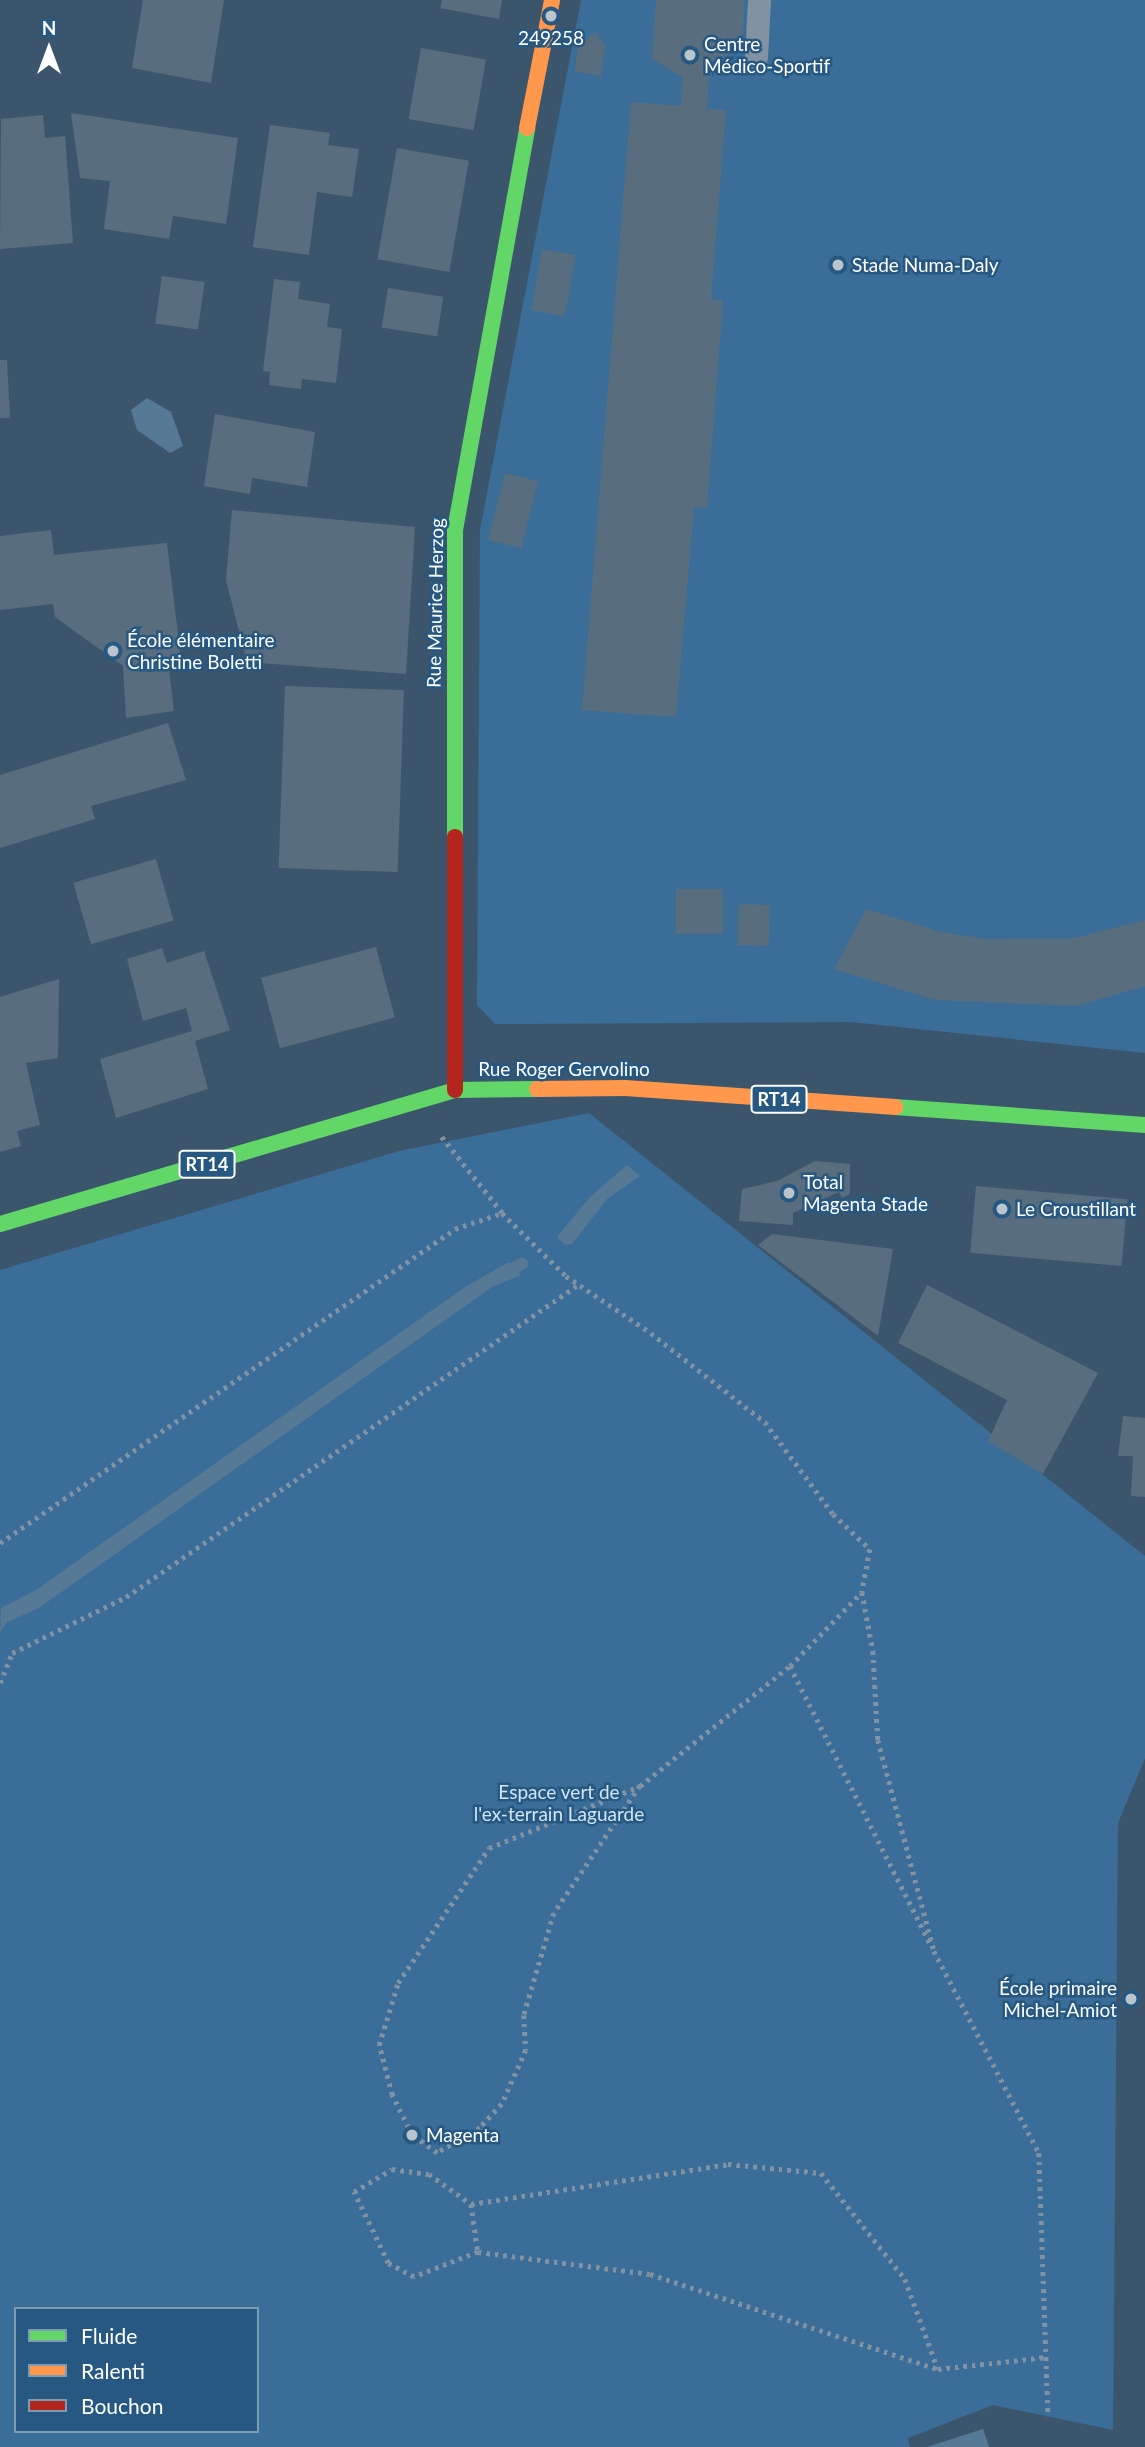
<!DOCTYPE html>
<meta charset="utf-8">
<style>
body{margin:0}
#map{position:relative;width:1145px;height:2447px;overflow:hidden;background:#3b566c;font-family:Lato,sans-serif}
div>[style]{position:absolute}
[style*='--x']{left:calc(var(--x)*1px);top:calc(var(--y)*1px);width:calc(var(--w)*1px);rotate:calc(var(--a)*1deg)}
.green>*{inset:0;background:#3a6e98}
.water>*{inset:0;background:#567995}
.stream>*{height:12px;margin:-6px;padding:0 6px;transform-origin:6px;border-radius:6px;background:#567995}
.building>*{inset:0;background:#586e7f;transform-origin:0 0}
.path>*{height:4.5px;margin-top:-2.25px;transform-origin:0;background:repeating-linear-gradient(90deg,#8193a2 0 3.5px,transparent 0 8.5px)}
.lane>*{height:23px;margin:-11.5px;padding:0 11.5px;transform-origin:11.5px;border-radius:11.5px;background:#8193a2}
.fast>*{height:16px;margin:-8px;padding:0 8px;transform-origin:8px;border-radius:8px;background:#63d668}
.slow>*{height:16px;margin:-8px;padding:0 8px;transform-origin:8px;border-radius:8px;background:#ff974d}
.jam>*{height:16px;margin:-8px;padding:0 8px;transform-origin:8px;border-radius:8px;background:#b3261e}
.dots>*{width:19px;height:19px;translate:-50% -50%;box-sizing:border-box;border:4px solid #265881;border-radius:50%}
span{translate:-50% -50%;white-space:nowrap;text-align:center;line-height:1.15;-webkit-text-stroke:5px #265881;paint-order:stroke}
.shield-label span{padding:2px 5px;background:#265881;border:2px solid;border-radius:5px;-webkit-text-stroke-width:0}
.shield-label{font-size:18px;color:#fff;font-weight:700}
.poi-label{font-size:19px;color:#fff}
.left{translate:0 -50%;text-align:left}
.right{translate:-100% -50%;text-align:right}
.street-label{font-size:19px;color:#fff}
.park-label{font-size:19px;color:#d1e6f5}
.legend{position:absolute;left:14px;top:2307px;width:245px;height:126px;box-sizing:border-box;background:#265881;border:2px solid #7d9bb3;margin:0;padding:9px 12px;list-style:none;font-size:21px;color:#fff}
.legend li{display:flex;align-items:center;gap:14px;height:35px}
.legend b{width:35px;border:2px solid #7d9bb3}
.north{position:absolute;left:14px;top:14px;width:70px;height:70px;-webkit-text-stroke:5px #265881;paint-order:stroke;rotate:0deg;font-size:19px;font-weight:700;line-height:28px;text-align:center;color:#fff}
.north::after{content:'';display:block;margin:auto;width:24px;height:32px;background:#fff;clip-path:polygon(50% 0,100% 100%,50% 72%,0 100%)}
</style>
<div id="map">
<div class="green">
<div style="clip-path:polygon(581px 0,1145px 0,1145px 1053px,851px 1022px,495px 1024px,477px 1005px,480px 530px)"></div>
<div style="clip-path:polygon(evenodd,589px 1113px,1145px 1556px,1145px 1758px,1118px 1823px,1113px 2430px,993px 2405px,908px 2438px,910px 2447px,0 2447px,0 1270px,399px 1151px,589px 1113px,16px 2309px,257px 2309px,257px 2431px,16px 2431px,16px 2309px)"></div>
</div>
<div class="water">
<div style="clip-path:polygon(147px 398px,171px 412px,183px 446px,170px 453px,137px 430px,131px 410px)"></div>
<div style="clip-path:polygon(627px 1165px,640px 1176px,607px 1199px,572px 1244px,565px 1245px,557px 1237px,590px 1197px)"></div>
<div style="clip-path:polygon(509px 1262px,521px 1275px,492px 1287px,39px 1608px,7px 1622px,0 1633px,1px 1608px,36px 1590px,465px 1287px)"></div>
<div style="clip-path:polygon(983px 2429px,989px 2447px,927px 2447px)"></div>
</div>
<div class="stream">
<div style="--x:501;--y:1275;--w:24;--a:-28"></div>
</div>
<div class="building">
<div style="clip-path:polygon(143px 0,224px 0,211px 83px,132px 68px)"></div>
<div style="clip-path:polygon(442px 0,502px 0,499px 19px,440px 8px)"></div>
<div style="clip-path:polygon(656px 0,744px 0,743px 50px,710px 61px,707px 109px,726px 110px,711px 299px,723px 301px,707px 508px,694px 507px,676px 717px,582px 710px,631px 102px,681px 106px,682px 77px,652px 59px)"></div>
<div style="clip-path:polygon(596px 32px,605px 45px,601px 76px,575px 71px,578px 45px)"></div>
<div style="left:421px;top:48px;width:66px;height:72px;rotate:10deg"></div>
<div style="clip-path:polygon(71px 113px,238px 138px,226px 224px,173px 216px,169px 239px,104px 229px,110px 181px,80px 178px)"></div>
<div style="clip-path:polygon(43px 115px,45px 138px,65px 136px,73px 243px,0 249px,1px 119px)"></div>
<div style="clip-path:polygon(270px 125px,330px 133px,328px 145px,359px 149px,352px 197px,317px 192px,309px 255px,253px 247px)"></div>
<div style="left:397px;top:148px;width:73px;height:113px;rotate:10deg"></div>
<div style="left:542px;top:249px;width:34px;height:62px;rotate:10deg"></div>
<div style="left:162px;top:276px;width:43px;height:48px;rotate:8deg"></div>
<div style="clip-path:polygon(274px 279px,300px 282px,298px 299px,330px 304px,327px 327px,342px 329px,336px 383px,302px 379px,301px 389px,269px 385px,270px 372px,263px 371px)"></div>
<div style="left:388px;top:288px;width:56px;height:40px;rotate:9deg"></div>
<div style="clip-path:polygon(0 360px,7px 360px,10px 418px,0 418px)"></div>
<div style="clip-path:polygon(215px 414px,315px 432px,307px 487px,252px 478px,250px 494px,204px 486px)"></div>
<div style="left:505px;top:473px;width:34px;height:69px;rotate:14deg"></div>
<div style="clip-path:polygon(232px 510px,415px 527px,406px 674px,247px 662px,226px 580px)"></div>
<div style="clip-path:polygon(51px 530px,54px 555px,167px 543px,181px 660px,168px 662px,174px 711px,126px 718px,123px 666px,55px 617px,53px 604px,0 610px,0 536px)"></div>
<div style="left:285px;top:686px;width:119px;height:182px;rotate:2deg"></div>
<div style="clip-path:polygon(168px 723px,186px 780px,91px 806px,95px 819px,0 848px,0 775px)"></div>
<div style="left:156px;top:859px;width:64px;height:86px;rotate:74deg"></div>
<div style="left:676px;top:889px;width:47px;height:45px"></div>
<div style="left:739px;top:904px;width:31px;height:41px;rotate:2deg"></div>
<div style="clip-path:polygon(866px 909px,942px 932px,986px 939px,1075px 938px,1145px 920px,1145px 986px,1076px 1006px,935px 1000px,834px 969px)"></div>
<div style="left:376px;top:947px;width:73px;height:119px;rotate:75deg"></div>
<div style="clip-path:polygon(162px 948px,167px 963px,204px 951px,230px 1030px,195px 1041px,208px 1089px,116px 1118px,100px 1059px,192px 1031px,186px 1008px,143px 1021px,127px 959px)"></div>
<div style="clip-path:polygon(59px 979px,58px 1058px,26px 1063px,40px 1125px,17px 1131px,21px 1146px,0 1152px,0 997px)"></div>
<div style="clip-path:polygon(815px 1161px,850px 1164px,850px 1194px,842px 1198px,839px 1192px,793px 1213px,793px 1225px,739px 1221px,742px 1189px,777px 1181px)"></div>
<div style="left:976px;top:1186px;width:152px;height:67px;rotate:5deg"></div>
<div style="clip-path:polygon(772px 1234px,893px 1249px,878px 1336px,758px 1245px)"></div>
<div style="clip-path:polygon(927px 1285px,1098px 1373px,1043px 1474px,988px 1441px,1007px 1400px,898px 1343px)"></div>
<div style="clip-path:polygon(1123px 1416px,1145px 1418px,1145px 1497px,1131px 1496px,1133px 1456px,1118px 1456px)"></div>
</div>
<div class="path">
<div style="--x:502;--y:1213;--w:90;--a:44.5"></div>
<div style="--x:566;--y:1276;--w:102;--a:33.8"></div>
<div style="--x:651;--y:1333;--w:145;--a:38"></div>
<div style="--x:765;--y:1422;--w:114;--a:53.5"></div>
<div style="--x:833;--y:1514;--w:51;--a:43.4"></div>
<div style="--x:870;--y:1549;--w:44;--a:100.5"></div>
<div style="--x:862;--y:1592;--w:60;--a:79.4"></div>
<div style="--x:873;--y:1651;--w:89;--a:86.8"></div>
<div style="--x:878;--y:1740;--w:218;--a:75.1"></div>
<div style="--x:934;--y:1951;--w:228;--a:62.5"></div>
<div style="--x:1039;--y:2153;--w:264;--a:88"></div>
<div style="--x:0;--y:1543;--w:553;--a:-34.61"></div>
<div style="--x:455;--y:1229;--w:50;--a:-18.8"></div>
<div style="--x:502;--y:1213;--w:101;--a:-128.6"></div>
<div style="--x:790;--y:1666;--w:310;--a:63.2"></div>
<div style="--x:0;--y:1683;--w:32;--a:-68"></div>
<div style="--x:12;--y:1653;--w:127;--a:-26.2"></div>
<div style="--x:126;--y:1597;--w:551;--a:-34.64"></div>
<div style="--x:640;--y:1786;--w:153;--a:124.1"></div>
<div style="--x:554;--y:1913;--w:106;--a:106.4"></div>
<div style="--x:524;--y:2015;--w:35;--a:87"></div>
<div style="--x:526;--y:2050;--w:59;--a:114"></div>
<div style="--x:502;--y:2104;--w:33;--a:133"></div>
<div style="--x:480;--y:2128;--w:50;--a:149.8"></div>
<div style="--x:437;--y:2153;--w:31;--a:-144"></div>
<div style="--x:412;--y:2135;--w:45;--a:-116.6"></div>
<div style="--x:392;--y:2095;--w:52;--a:-104.6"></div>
<div style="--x:379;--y:2045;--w:65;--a:-73"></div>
<div style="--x:398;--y:1983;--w:163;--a:-56"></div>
<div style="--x:489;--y:1848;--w:163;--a:-22.3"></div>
<div style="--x:640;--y:1786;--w:192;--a:-38.7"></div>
<div style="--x:790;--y:1666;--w:102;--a:-45.8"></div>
<div style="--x:392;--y:2169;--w:37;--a:8"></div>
<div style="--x:429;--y:2174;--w:52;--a:35.5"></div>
<div style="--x:471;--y:2204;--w:49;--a:81.7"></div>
<div style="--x:478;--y:2252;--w:69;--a:158.7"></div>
<div style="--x:414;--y:2277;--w:30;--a:-152"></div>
<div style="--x:388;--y:2263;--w:79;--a:-115.6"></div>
<div style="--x:354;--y:2192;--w:44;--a:-31.2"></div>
<div style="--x:471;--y:2204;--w:260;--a:-8.8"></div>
<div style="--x:728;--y:2164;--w:93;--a:5.5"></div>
<div style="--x:821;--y:2173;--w:135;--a:51.6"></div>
<div style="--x:905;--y:2279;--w:96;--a:69.9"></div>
<div style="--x:478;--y:2252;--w:173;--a:7.3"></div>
<div style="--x:650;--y:2274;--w:303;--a:18.3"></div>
<div style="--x:938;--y:2369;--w:109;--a:-6.3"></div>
</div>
<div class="lane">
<div style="--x:756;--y:57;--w:57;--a:-87"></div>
</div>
<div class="fast">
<div style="--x:455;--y:837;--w:307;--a:-90"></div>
<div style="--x:455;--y:530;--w:408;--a:-79.8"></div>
<div style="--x:895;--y:1107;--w:251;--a:4.1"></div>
<div style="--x:0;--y:1224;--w:474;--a:-16.4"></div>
<div style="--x:455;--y:1090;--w:82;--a:-0.7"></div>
</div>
<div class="slow">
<div style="--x:527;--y:128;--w:130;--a:-78.9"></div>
<div style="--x:537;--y:1089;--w:88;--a:-0.7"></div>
<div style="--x:625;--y:1088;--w:271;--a:4"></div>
</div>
<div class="jam">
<div style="--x:455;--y:837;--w:253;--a:90"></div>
</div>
<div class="dots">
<div style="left:551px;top:16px;background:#bac4cc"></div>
<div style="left:690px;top:55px;background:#bac4cc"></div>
<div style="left:838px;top:265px;background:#bac4cc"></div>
<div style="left:113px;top:651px;background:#bac4cc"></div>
<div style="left:789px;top:1193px;background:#bac4cc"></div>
<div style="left:1002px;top:1209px;background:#bac4cc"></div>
<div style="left:1131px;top:1999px;background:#bac4cc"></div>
<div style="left:412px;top:2135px;background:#bac4cc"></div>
</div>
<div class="shield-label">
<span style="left:779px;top:1099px">RT14</span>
<span style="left:207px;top:1164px">RT14</span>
</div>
<div class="poi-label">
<span style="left:551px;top:38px">249258</span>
<span class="left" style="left:704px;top:55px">Centre<br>Médico-Sportif</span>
<span class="left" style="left:852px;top:265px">Stade Numa-Daly</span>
<span class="left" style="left:127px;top:651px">École élémentaire<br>Christine Boletti</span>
<span class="left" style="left:803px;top:1193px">Total<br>Magenta Stade</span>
<span class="left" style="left:1016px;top:1209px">Le Croustillant</span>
<span class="right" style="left:1117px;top:1999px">École primaire<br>Michel-Amiot</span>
<span class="left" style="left:426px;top:2135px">Magenta</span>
</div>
<div class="street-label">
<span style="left:435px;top:603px;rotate:-89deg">Rue Maurice Herzog</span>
<span style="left:564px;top:1069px">Rue Roger Gervolino</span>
</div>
<div class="park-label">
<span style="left:559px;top:1803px">Espace vert de<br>l'ex-terrain Laguarde</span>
</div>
<ul class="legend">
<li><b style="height:9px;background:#63d668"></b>Fluide</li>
<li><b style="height:9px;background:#ff974d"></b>Ralenti</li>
<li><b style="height:9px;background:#b3261e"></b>Bouchon</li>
</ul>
<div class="north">N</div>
</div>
